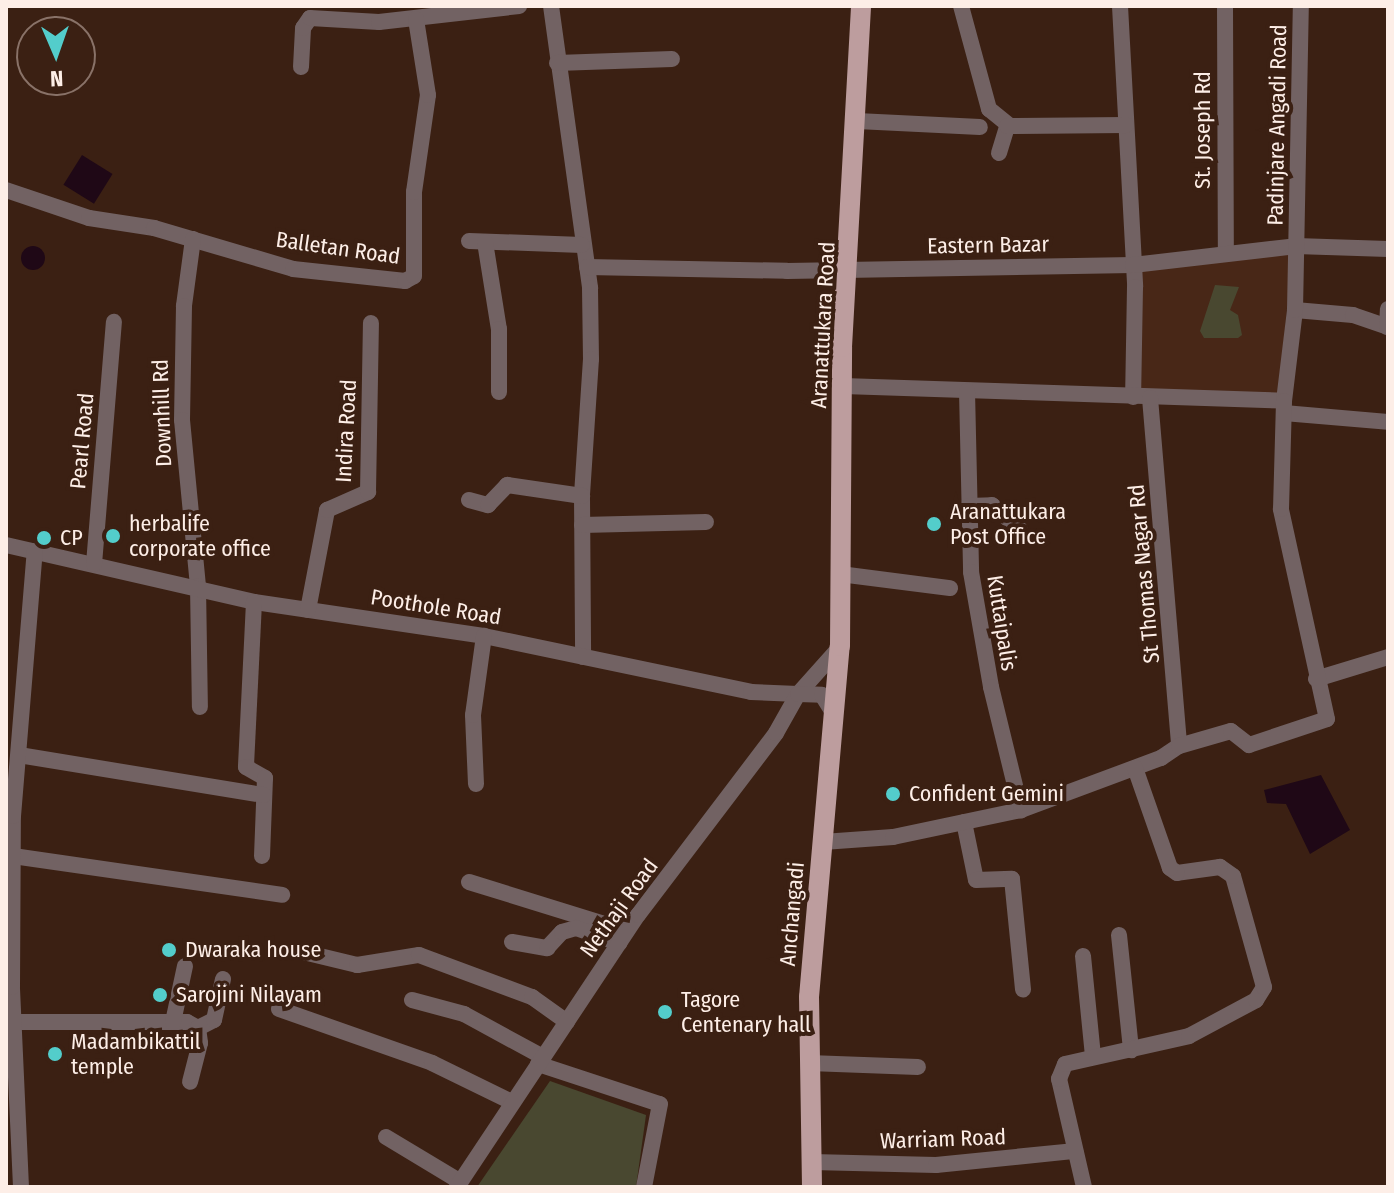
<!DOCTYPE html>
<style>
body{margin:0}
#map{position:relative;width:1394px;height:1193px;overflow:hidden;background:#3b2013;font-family:"Fira Sans Condensed",sans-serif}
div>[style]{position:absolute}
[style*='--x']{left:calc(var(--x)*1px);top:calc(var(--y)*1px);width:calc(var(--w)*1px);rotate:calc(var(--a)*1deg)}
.built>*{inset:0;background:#482717}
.green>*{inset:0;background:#494830}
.water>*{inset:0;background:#1f0816;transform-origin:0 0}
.round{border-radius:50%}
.minor>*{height:16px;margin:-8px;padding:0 8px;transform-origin:8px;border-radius:8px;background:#726263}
.major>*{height:20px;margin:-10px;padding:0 10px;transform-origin:10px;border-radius:10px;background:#bd9d9e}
.dots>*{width:22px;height:22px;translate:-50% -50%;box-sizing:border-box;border:4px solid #3b2013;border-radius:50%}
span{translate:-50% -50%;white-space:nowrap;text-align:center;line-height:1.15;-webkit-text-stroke:8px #3b2013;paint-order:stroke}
.street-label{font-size:22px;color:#fdeee7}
.poi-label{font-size:22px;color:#fdeee7}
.left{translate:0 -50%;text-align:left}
.frame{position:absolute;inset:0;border:8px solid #fdeee7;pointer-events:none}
.north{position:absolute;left:16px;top:16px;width:80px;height:80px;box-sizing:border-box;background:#3b2013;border:2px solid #897268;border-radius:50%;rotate:178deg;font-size:22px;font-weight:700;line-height:32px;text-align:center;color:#fdeee7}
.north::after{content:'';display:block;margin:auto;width:28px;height:36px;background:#53cdcb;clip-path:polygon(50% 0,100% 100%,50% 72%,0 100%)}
</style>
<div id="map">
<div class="built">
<div style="clip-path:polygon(1292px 251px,1279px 395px,1138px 392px,1139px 270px)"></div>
</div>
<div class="green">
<div style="clip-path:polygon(1215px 285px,1239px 287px,1230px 310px,1238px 315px,1242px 335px,1238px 338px,1204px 338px,1200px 331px)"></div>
<div style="clip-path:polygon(550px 1081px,646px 1115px,636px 1187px,477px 1187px)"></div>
</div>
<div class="water">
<div style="left:82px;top:155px;width:36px;height:35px;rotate:32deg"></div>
<div class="round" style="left:21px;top:246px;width:24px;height:24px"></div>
<div style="clip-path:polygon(1321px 775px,1350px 830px,1310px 854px,1286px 804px,1267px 803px,1264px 790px)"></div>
</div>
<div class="minor">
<div style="--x:551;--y:6;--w:285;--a:82.1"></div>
<div style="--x:590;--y:288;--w:71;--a:89.2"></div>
<div style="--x:591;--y:359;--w:137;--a:93.8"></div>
<div style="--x:582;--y:496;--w:161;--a:89.6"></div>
<div style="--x:961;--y:6;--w:107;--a:74.8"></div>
<div style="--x:989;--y:109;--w:27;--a:39"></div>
<div style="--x:1120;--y:6;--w:281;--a:86.9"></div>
<div style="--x:1135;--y:287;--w:110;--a:91"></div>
<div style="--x:1225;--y:6;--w:248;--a:89.8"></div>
<div style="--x:557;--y:63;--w:115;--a:-2"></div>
<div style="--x:301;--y:67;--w:39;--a:-87"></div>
<div style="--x:303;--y:28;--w:12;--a:-55"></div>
<div style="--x:310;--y:18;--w:69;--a:3.3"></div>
<div style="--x:379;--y:22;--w:141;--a:-6.5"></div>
<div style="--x:857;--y:121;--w:123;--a:2.8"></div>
<div style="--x:999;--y:153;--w:28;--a:-73"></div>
<div style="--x:1007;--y:126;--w:119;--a:-0.5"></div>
<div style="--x:6;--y:190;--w:88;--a:18.6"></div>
<div style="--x:89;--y:218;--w:66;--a:8.7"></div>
<div style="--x:154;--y:228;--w:145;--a:16.4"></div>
<div style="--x:293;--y:269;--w:113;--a:6.1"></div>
<div style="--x:405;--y:281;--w:10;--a:-29"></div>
<div style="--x:414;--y:276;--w:84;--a:-90"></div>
<div style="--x:414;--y:192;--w:98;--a:-81.8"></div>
<div style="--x:428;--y:95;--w:77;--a:-99"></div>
<div style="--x:193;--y:239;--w:68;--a:97.7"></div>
<div style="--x:184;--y:306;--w:114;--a:91"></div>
<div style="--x:182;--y:420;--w:167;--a:84.5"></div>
<div style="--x:198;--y:586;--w:121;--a:89.1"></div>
<div style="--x:469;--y:241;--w:113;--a:2"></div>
<div style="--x:485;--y:242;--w:88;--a:80.9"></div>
<div style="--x:499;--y:329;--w:63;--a:90"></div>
<div style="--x:587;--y:267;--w:200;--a:1.1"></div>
<div style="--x:787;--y:271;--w:346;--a:-1"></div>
<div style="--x:1133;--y:265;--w:164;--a:-6.6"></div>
<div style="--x:1296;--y:246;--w:92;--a:1.9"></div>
<div style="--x:1295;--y:310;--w:58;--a:4.9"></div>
<div style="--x:1353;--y:315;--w:37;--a:19"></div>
<div style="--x:1387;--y:327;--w:18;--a:-87"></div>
<div style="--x:843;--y:386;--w:441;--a:1.9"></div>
<div style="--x:1284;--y:401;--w:92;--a:-83.1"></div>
<div style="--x:1295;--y:310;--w:304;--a:-88.9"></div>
<div style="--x:967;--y:391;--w:181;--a:88.7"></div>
<div style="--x:971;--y:572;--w:117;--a:80.1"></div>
<div style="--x:991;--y:687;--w:127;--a:76.3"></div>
<div style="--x:1150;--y:398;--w:349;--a:85.2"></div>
<div style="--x:1284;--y:413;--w:104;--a:4.9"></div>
<div style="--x:469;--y:500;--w:20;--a:15"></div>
<div style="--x:488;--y:505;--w:28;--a:-46"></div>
<div style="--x:507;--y:485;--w:76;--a:8.3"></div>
<div style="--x:969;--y:506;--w:23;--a:-2"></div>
<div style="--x:992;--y:505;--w:37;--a:41"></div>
<div style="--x:582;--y:525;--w:124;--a:-1.4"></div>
<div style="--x:6;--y:545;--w:254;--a:12.9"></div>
<div style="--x:254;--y:602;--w:232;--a:8.4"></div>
<div style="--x:484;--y:636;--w:273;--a:11.8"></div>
<div style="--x:751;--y:692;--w:47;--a:2.4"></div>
<div style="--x:798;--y:694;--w:63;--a:-48.2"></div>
<div style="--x:94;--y:564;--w:243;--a:-85.3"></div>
<div style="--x:840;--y:574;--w:111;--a:7.3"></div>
<div style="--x:254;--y:602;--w:165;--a:92.8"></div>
<div style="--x:246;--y:767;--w:22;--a:30"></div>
<div style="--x:265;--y:778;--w:78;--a:92.2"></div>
<div style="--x:308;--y:610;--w:102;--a:-79.2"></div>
<div style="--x:327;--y:510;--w:45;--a:-23.7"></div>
<div style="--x:368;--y:492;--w:169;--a:-89"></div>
<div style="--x:1316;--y:679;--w:75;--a:-17"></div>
<div style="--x:19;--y:755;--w:248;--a:9.3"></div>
<div style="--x:476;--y:784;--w:69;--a:-92.5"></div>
<div style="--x:473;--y:715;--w:80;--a:-82.1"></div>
<div style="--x:964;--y:822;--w:59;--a:78.3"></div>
<div style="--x:976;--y:880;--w:36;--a:-2"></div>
<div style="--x:1012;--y:879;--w:111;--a:84.3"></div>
<div style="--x:823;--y:842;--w:70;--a:-4.1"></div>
<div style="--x:893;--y:837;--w:131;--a:-11.9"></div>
<div style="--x:1021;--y:810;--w:149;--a:-20.4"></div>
<div style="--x:1161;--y:758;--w:22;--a:-34"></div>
<div style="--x:1179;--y:746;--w:54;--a:-16.1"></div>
<div style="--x:1231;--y:731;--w:23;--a:38"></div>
<div style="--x:1249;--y:745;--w:82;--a:-18.4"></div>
<div style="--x:1327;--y:719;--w:215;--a:-102.4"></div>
<div style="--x:1281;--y:509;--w:108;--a:-88.4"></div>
<div style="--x:13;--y:856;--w:272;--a:8.2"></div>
<div style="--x:469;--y:882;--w:165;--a:17.2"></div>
<div style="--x:1119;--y:935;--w:116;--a:84"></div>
<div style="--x:512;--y:942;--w:36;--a:10"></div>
<div style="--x:547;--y:948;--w:22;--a:-47"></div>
<div style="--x:562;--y:932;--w:15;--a:-16"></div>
<div style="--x:576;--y:928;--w:46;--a:19.2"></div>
<div style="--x:295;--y:950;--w:64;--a:13.6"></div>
<div style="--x:357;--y:965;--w:63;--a:-9.2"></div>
<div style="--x:419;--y:955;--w:121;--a:20.4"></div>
<div style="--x:532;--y:997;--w:43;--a:35.5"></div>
<div style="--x:1083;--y:956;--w:101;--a:84.3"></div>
<div style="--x:412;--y:1000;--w:54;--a:15.1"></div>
<div style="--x:464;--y:1014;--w:90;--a:28.6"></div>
<div style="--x:279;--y:1009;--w:162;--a:19.4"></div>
<div style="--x:432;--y:1063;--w:89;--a:26"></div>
<div style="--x:13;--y:1022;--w:174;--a:0"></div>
<div style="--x:187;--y:1022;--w:13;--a:29"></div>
<div style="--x:198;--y:1028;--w:15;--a:82"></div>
<div style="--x:200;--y:1043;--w:40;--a:104.4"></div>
<div style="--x:173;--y:1022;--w:57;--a:-77.9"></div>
<div style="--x:198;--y:1028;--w:18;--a:-27"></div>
<div style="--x:214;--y:1020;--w:42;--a:-77.6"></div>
<div style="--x:809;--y:1063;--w:109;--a:2.1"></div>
<div style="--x:538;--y:1064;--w:128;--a:18.2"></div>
<div style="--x:660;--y:1104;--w:85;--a:100.9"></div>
<div style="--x:386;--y:1137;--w:87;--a:31"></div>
<div style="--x:812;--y:1162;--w:124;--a:1.4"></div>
<div style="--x:936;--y:1165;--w:140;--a:-5.8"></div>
<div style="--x:21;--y:1187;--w:200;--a:-92.6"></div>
<div style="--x:12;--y:987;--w:171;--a:-89.7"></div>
<div style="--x:13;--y:816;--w:266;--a:-85.3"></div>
<div style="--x:457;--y:1187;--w:327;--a:-56.4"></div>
<div style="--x:638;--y:915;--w:228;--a:-52.8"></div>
<div style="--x:776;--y:733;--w:45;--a:-60.6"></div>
<div style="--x:798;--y:694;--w:24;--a:2"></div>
<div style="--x:822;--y:695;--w:19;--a:58"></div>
<div style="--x:1084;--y:1187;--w:111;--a:-103"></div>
<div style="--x:1059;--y:1079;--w:16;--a:-68"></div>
<div style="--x:1065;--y:1064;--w:127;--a:-12.7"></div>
<div style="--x:1189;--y:1036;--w:76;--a:-28.2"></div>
<div style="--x:1256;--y:1000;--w:15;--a:-58"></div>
<div style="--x:1264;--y:987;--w:115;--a:-105.6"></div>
<div style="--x:1233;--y:876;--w:16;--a:-145"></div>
<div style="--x:1220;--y:867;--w:43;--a:172.1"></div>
<div style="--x:1177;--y:873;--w:9;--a:-144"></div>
<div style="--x:1170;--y:868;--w:106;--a:-109.3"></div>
</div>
<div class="major">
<div style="--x:812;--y:1187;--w:190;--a:-90.9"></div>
<div style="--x:809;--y:997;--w:352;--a:-85"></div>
<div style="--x:840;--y:646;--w:299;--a:-89.6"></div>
<div style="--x:842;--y:347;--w:342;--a:-86.8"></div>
</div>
<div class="dots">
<div style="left:934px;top:524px;background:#53cdcb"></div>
<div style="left:113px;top:536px;background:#53cdcb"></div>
<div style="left:44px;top:538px;background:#53cdcb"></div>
<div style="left:893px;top:794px;background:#53cdcb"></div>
<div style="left:169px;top:950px;background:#53cdcb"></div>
<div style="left:160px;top:995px;background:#53cdcb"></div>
<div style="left:665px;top:1012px;background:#53cdcb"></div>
<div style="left:55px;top:1054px;background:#53cdcb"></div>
</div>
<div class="street-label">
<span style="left:1277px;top:125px;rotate:-89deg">Padinjare Angadi Road</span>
<span style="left:1203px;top:130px;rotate:-90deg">St. Joseph Rd</span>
<span style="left:988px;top:245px;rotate:-1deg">Eastern Bazar</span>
<span style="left:338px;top:248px;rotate:8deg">Balletan Road</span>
<span style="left:823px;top:325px;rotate:-87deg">Aranattukara Road</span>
<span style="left:162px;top:413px;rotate:-92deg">Downhill Rd</span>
<span style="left:346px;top:431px;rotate:-87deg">Indira Road</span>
<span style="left:82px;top:441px;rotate:-85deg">Pearl Road</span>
<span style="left:1144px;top:574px;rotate:-95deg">St Thomas Nagar Rd</span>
<span style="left:436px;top:607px;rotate:9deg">Poothole Road</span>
<span style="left:1002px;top:623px;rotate:81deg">Kuttaipalis</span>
<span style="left:619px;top:908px;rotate:-54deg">Nethaji Road</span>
<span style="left:792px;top:914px;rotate:-85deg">Anchangadi</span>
<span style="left:943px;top:1139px;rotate:-2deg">Warriam Road</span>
</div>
<div class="poi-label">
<span class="left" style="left:950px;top:524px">Aranattukara<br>Post Office</span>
<span class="left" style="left:129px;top:536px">herbalife<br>corporate office</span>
<span class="left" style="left:60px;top:538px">CP</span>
<span class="left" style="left:909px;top:794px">Confident Gemini</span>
<span class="left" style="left:185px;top:950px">Dwaraka house</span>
<span class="left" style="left:176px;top:995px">Sarojini Nilayam</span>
<span class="left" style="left:681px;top:1012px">Tagore<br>Centenary hall</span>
<span class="left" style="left:71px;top:1054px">Madambikattil<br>temple</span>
</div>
<div class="frame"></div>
<div class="north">N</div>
</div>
